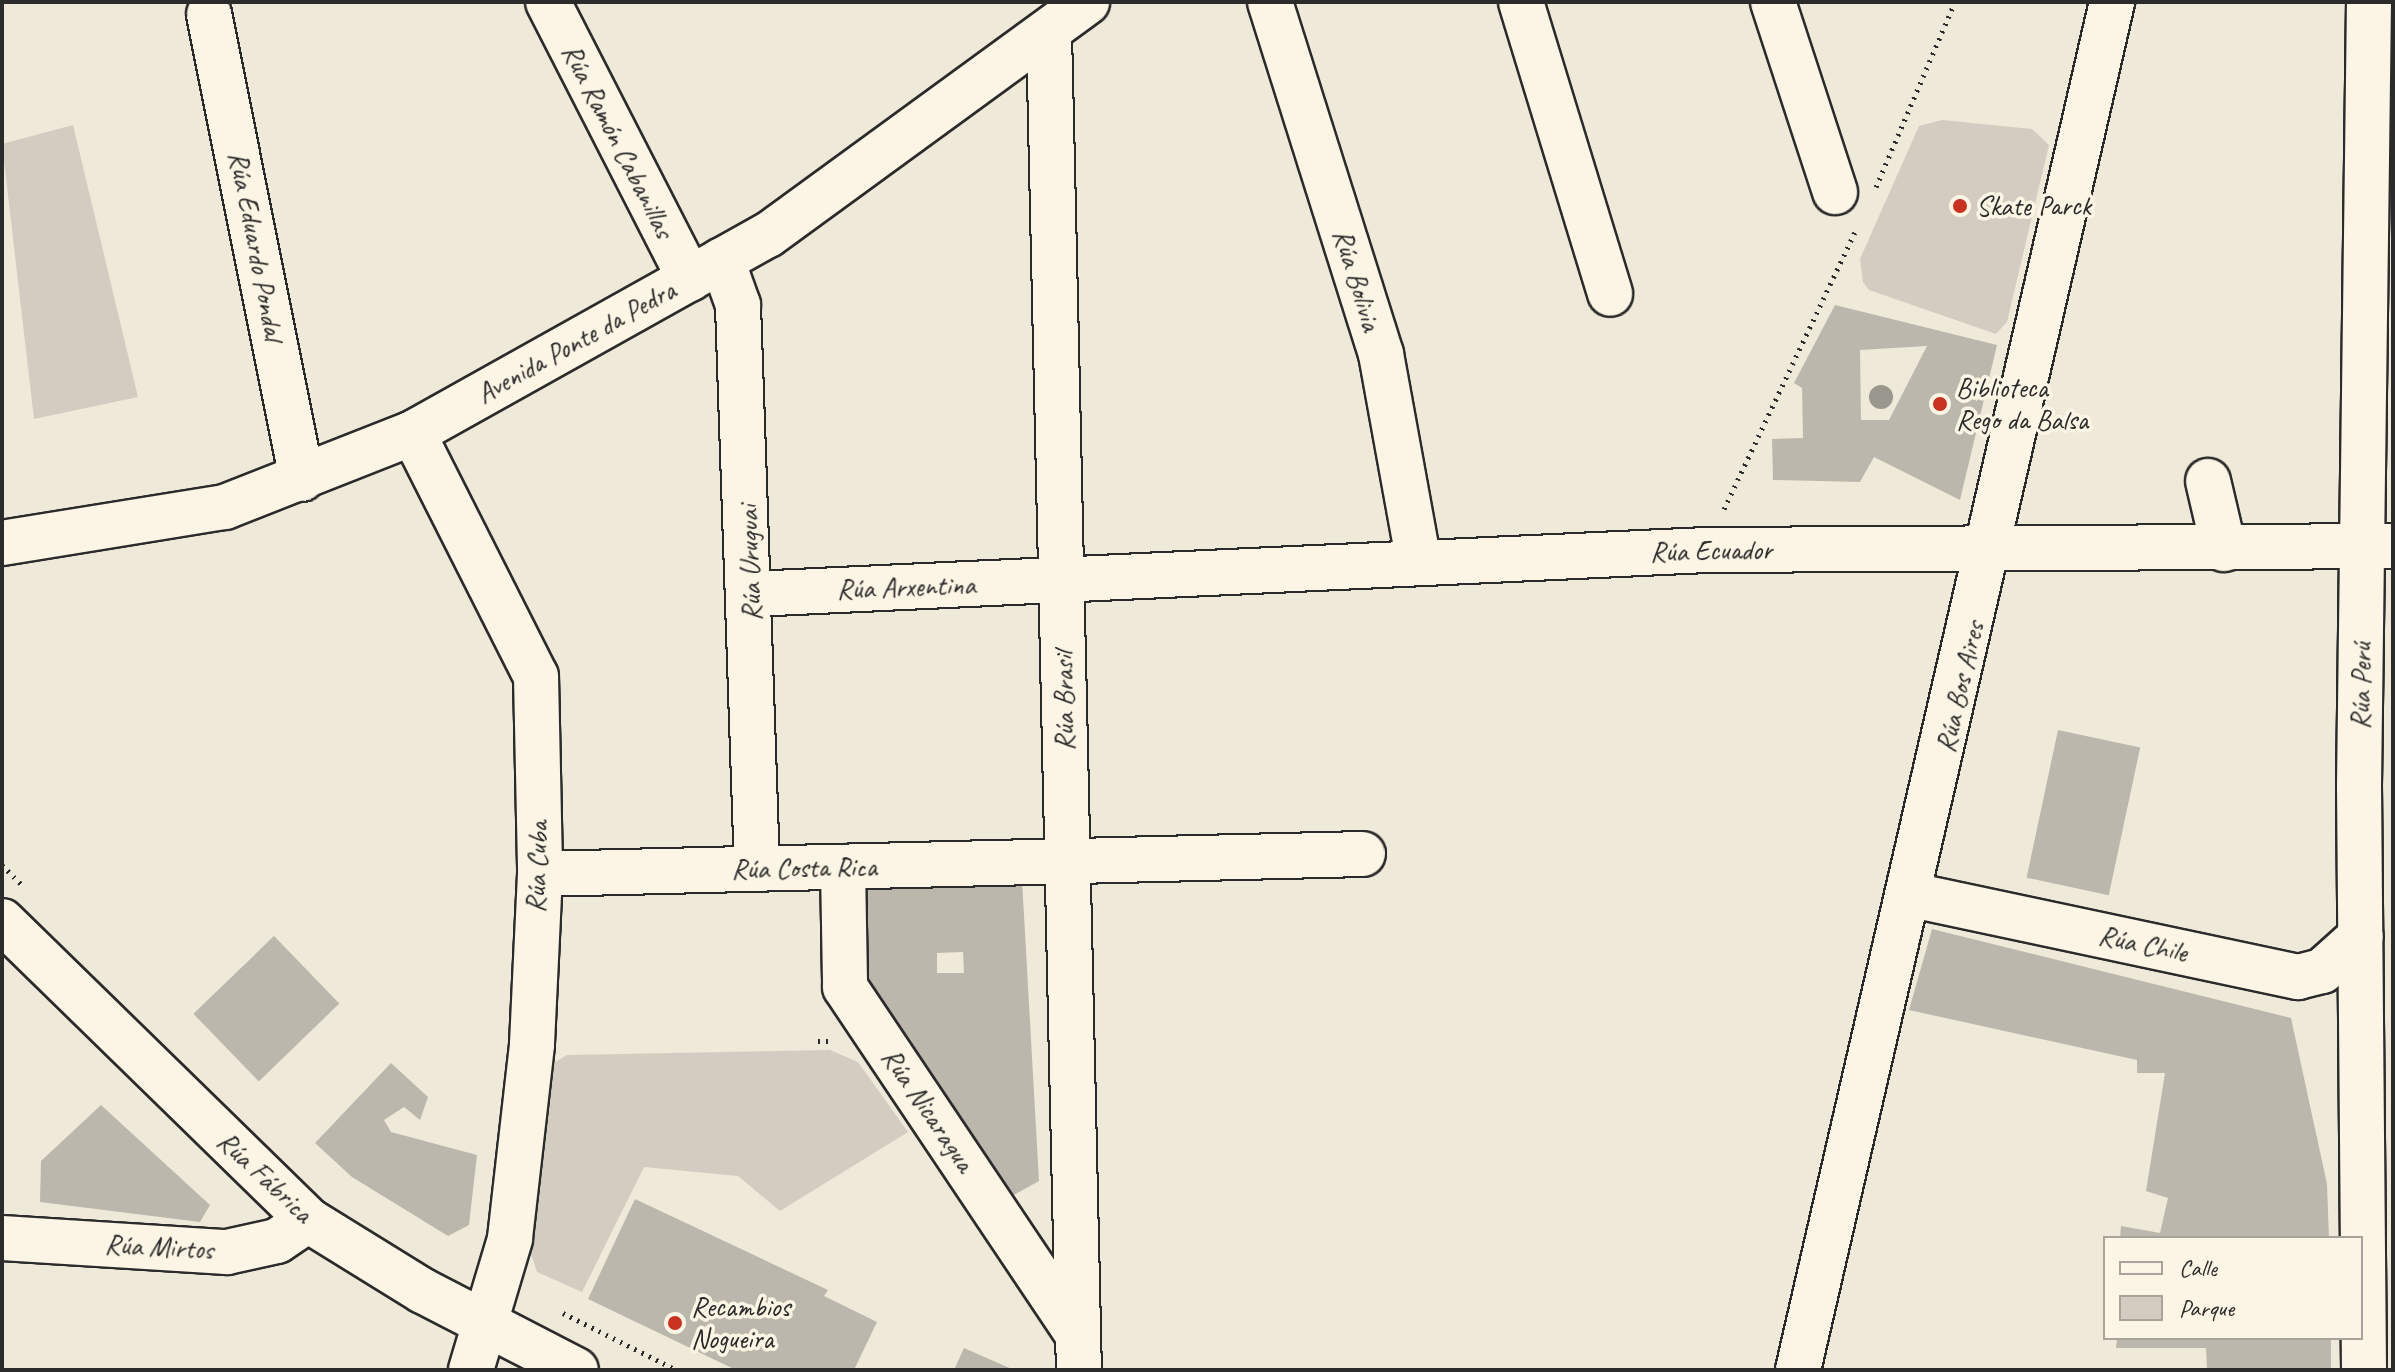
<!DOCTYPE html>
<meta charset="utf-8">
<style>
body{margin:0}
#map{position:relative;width:2395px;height:1372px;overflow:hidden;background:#efe9da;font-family:Caveat,sans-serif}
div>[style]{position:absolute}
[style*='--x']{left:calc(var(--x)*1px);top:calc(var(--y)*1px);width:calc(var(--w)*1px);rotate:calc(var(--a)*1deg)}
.green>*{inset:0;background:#d2cdc0}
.building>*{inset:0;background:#bcb7ac;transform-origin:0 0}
.path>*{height:5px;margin-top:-2.5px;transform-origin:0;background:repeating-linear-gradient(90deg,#2b2b2b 0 2px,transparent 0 8px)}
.roads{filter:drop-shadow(2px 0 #2b2b2b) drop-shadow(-2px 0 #2b2b2b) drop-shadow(0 2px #2b2b2b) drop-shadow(0 -2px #2b2b2b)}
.minor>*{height:44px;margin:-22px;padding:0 22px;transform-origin:22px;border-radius:22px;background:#fcf5e5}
.major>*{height:44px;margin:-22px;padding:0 22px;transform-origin:22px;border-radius:22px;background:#fcf5e5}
.trees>*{width:24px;height:24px;margin:-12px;border-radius:50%;background:#9a978e}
.dots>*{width:22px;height:22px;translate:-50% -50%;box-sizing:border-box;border:4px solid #fcf5e5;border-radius:50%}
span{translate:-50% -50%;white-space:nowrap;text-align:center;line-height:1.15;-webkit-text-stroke:7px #fcf5e5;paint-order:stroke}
.street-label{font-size:28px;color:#2b2b2b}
.poi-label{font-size:28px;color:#2b2b2b}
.left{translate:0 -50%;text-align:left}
.frame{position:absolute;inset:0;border:4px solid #2b2b2b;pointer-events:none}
.legend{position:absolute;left:2103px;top:1236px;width:260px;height:104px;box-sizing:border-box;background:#fcf5e5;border:2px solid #a8a49b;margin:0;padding:10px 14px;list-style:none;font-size:24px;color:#2b2b2b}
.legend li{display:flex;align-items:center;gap:16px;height:40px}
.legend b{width:40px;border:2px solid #a8a49b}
</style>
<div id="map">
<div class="green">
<div style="clip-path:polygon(1942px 120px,2032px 129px,2049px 145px,2007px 322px,1996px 334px,1869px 290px,1863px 282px,1860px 259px,1919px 126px)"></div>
<div style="clip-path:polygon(73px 125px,138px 397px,34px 419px,2px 144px)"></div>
<div style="clip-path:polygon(830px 1050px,858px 1062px,908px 1132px,780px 1211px,738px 1176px,644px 1167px,582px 1292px,537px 1272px,529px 1248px,549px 1066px,567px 1055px)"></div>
</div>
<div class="building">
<div style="clip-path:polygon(evenodd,1835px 305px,1997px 345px,1960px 500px,1874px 457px,1860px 482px,1773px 480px,1772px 439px,1803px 438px,1802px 388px,1794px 383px,1835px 305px,1927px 346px,1889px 420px,1861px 420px,1860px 350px,1927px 346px)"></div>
<div style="left:2058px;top:730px;width:84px;height:151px;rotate:12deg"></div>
<div style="clip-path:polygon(evenodd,1022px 880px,1039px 1181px,1010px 1197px,867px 984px,865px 885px,1022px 880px,963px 952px,964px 973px,937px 973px,937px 953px,963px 952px)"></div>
<div style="clip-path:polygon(1932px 929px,2291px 1018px,2327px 1184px,2329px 1238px,2120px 1238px,2121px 1226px,2160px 1233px,2168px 1198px,2146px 1191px,2165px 1073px,2137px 1073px,2137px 1060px,1909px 1010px)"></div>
<div style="left:274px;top:936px;width:94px;height:112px;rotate:46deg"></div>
<div style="clip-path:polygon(391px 1063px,428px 1097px,420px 1120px,404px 1107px,384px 1120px,391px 1132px,477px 1155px,469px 1225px,448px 1236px,352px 1177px,315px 1143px)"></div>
<div style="clip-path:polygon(101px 1105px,210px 1205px,200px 1222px,40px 1202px,41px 1161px)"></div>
<div style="clip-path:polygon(635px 1199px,828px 1290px,824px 1296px,877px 1322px,854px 1370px,736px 1370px,588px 1299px)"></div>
<div style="clip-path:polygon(2117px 1338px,2331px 1338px,2331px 1370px,2207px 1370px,2206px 1348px,2116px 1348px)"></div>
<div style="clip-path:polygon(964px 1348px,1014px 1370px,954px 1370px)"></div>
</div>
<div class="path">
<div style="--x:1876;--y:187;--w:201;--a:-66.9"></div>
<div style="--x:1724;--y:509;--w:311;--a:-64.7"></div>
<div style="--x:2;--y:865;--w:27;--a:45"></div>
<div style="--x:818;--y:1041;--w:14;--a:0"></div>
<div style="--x:563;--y:1313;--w:127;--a:26.6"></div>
</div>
<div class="roads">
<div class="minor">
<div style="--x:548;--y:2;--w:311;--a:62.9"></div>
<div style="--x:1270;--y:2;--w:369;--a:72.5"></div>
<div style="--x:1381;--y:354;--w:212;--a:79.7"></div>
<div style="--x:1521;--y:2;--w:305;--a:73"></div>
<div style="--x:1773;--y:2;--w:200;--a:71.9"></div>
<div style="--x:209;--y:14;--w:474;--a:78.7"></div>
<div style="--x:1049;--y:32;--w:1338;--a:88.72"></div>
<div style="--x:722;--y:260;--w:48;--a:70.4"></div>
<div style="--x:738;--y:305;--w:564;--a:88.07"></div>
<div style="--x:413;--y:433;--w:272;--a:63.2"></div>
<div style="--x:536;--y:676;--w:198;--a:88.8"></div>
<div style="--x:540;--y:874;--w:171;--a:92.7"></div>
<div style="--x:532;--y:1045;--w:195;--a:96.5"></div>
<div style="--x:510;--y:1239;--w:137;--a:106.6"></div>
<div style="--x:2208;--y:481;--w:70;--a:76.8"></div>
<div style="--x:752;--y:594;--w:955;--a:-2.64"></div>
<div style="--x:1706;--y:550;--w:687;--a:-0.33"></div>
<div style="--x:843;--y:867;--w:120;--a:89"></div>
<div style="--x:845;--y:987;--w:417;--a:56.2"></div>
<div style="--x:540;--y:874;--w:823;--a:-1.39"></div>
<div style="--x:1912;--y:895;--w:395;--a:12"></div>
<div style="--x:2298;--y:977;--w:25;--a:-14"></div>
<div style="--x:2322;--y:971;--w:52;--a:-41.9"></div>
<div style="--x:2;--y:921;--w:428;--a:44.3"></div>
<div style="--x:308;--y:1220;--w:135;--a:31.7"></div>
<div style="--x:423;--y:1291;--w:172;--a:27.3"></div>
<div style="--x:2;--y:1238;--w:225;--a:3.6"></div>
<div style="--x:227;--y:1252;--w:51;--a:-12.4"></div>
<div style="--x:277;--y:1241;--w:37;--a:-34"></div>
<div style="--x:1798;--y:1370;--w:1404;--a:-77.07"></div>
<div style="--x:2364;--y:1370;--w:584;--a:-90.49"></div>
<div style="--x:2359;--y:786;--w:784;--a:-89.27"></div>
</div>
<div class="major">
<div style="--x:2;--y:543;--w:226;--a:-9.2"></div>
<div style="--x:225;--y:507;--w:202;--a:-21.5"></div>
<div style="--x:413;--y:433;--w:406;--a:-29.2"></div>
<div style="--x:768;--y:235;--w:395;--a:-36.1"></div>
</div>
</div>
<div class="trees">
<div style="left:1881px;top:397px"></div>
</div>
<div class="dots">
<div style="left:1960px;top:206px;background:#c8321e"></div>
<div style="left:1940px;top:404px;background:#c8321e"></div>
<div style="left:675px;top:1323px;background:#c8321e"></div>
</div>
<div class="street-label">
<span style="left:618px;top:141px;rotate:63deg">Rúa Ramón Cabanillas</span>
<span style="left:256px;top:246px;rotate:79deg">Rúa Eduardo Pondal</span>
<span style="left:1357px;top:280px;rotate:73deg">Rúa Bolivia</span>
<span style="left:576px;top:342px;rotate:-29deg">Avenida Ponte da Pedra</span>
<span style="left:1711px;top:551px;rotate:-1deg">Rúa Ecuador</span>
<span style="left:750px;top:563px;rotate:-92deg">Rúa Uruguai</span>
<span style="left:906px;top:587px;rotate:-2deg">Rúa Arxentina</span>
<span style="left:2361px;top:686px;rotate:-89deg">Rúa Perú</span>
<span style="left:1960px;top:687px;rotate:-77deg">Rúa Bos Aires</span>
<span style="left:1064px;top:701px;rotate:-91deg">Rúa Brasil</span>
<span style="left:537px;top:867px;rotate:-88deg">Rúa Cuba</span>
<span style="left:804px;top:868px;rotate:-1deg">Rúa Costa Rica</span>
<span style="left:2143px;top:944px;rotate:12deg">Rúa Chile</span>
<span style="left:928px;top:1110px;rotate:56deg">Rúa Nicaragua</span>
<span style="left:265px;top:1177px;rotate:43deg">Rúa Fábrica</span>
<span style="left:159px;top:1247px;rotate:3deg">Rúa Mirtos</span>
</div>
<div class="poi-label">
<span class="left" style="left:1976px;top:206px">Skate Parck</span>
<span class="left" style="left:1956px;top:404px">Biblioteca<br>Rego da Balsa</span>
<span class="left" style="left:691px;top:1323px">Recambios<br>Nogueira</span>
</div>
<div class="frame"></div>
<ul class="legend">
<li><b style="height:10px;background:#fcf5e5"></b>Calle</li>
<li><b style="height:22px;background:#d2cdc0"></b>Parque</li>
</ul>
</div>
